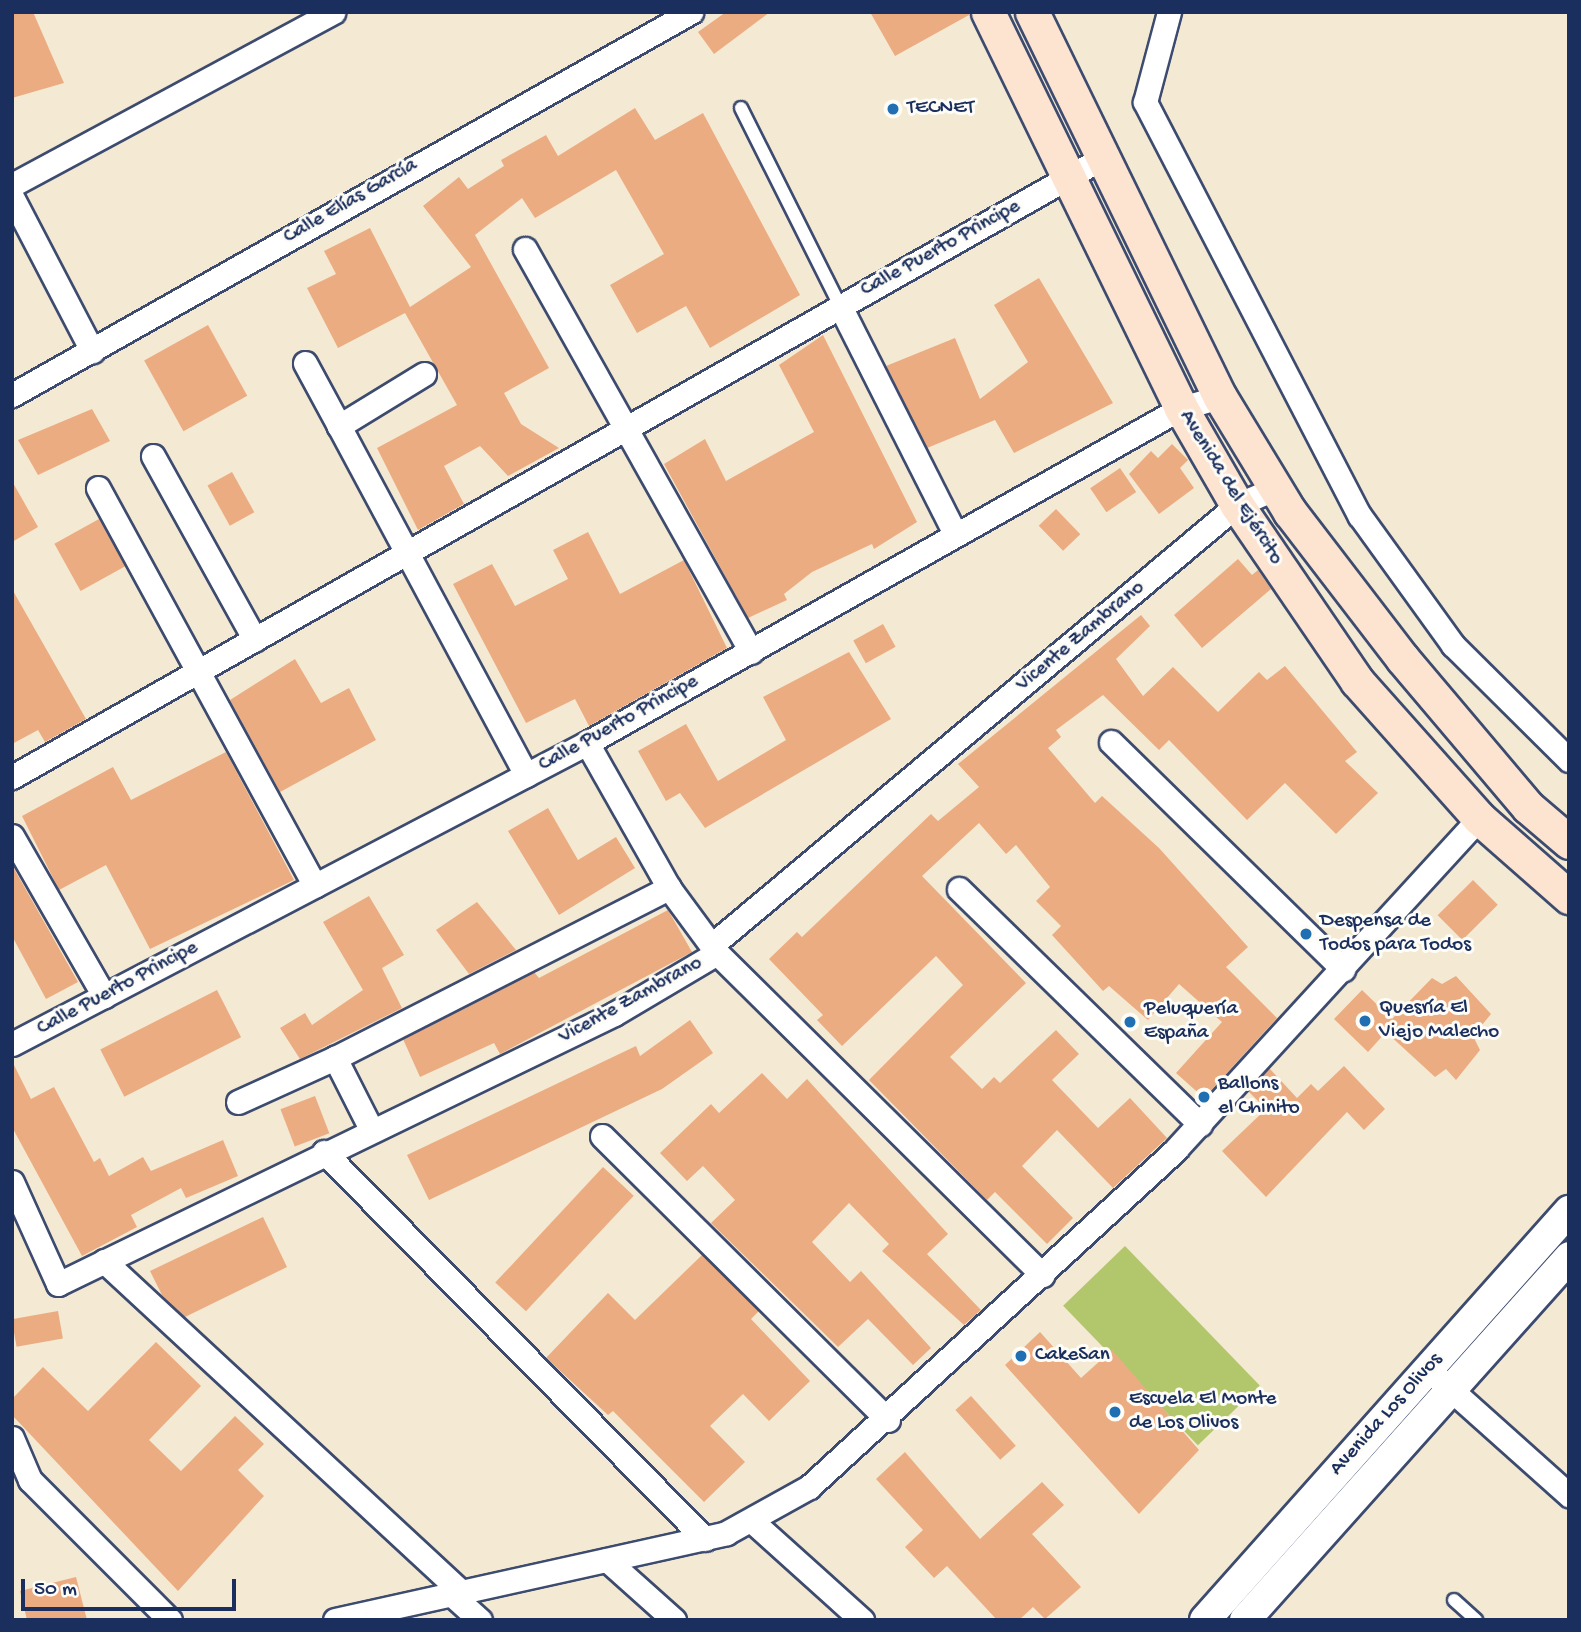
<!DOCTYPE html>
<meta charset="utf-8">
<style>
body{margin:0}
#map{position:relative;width:1581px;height:1632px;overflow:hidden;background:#f4e9d2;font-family:"Gochi Hand",sans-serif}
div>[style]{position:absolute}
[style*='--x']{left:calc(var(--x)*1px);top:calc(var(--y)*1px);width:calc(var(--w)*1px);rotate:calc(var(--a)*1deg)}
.green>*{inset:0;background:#b2c76c;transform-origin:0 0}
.building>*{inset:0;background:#ecac82;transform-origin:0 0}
.roads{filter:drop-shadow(2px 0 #3c4b6f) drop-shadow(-2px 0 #3c4b6f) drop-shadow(0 2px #3c4b6f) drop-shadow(0 -2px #3c4b6f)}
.service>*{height:12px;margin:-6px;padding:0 6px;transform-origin:6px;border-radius:6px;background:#fff}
.minor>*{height:23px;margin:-11.5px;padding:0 11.5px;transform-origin:11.5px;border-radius:11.5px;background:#fff}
.tertiary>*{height:30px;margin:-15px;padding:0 15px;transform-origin:15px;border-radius:15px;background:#fff}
.secondary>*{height:33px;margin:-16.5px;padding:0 16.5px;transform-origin:16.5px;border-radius:16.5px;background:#fde4d1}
.dots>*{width:19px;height:19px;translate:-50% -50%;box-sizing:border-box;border:4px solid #fdfcf7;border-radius:50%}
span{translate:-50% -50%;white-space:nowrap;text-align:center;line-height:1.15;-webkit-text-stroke:6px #fdfcf7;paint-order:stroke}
.poi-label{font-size:21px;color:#1b2f5e}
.left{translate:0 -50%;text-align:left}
.street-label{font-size:21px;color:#1b2f5e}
.frame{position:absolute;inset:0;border:14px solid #1b2f5e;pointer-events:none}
.scale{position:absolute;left:21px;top:1579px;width:215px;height:32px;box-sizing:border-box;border:4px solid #1b2f5e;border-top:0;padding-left:9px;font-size:21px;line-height:24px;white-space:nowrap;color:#1b2f5e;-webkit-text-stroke:5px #fdfcf7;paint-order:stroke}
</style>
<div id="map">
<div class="green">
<div style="left:1125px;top:1246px;width:194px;height:86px;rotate:46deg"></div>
</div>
<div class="building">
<div style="clip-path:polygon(12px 12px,33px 12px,64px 83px,12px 98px)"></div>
<div style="clip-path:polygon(726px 12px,770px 12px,714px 54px,698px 32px)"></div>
<div style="clip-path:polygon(870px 12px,969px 12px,969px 15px,895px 56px)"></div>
<div style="clip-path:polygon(635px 108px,655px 140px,703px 113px,800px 295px,710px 348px,686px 306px,637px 333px,610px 285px,664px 254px,616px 170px,535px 218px,522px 198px,475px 235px,549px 368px,504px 393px,521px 424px,559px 448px,508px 476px,480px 446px,444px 466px,464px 504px,418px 530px,377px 448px,457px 405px,405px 313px,338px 348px,307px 288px,336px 274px,324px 251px,370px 228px,410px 307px,471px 267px,423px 206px,459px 177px,468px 189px,504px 166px,501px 160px,546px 135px,558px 156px)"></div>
<div style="clip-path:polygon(1039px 278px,1113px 403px,1014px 453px,995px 420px,927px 448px,886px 366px,955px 338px,980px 399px,1028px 362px,994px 305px)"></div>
<div style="left:208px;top:325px;width:81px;height:73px;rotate:61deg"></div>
<div style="clip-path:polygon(823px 335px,917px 522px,874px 549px,872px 544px,812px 572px,784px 594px,787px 600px,748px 618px,664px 464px,705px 439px,726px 481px,814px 432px,779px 365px)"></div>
<div style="clip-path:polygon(92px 409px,110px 441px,38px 475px,18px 440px)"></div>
<div style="clip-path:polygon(1172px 444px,1188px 460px,1180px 468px,1194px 488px,1159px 514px,1129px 474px,1151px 451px,1158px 458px)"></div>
<div style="left:1120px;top:468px;width:29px;height:36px;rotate:56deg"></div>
<div style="left:232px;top:472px;width:46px;height:28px;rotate:61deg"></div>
<div style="clip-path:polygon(12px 481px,38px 527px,12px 542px)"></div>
<div style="left:1056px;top:509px;width:35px;height:24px;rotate:46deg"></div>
<div style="left:99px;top:519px;width:54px;height:51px;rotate:61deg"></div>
<div style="clip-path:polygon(588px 532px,620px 594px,684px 560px,727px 648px,589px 726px,575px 699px,526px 723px,453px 584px,492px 564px,515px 606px,568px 579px,553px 550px)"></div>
<div style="clip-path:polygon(1238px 559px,1252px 575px,1258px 570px,1271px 589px,1202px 648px,1174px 615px)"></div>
<div style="clip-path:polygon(12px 589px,86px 719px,45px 742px,38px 730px,12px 744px)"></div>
<div style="clip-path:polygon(1141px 615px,1150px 626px,1116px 659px,1143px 696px,1173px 667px,1218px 712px,1259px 672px,1267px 680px,1285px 666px,1357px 752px,1345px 761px,1378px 793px,1336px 834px,1285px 783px,1247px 820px,1169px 740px,1159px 750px,1103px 695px,1056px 730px,1061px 737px,1048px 748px,1095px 803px,1102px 796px,1159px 848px,1248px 947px,1226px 967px,1277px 1018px,1204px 1098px,1176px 1073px,1222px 1022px,1179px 984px,1148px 1020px,1109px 986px,1103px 991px,1052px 935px,1061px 926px,1036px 901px,1050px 887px,1016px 845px,1006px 854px,979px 823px,922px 876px,1026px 983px,950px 1057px,982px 1089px,994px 1077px,1000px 1083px,1056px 1030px,1079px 1054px,1052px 1080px,1098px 1128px,1130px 1098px,1167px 1138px,1113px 1188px,1057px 1130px,1022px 1166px,1073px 1218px,1047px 1244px,995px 1192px,987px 1200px,869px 1080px,963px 985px,936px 956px,842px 1046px,817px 1020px,823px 1015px,769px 959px,797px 932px,802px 937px,931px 814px,938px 821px,979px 787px,958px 764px)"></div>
<div style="left:883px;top:624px;width:26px;height:34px;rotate:61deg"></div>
<div style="clip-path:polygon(849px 652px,891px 719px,705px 828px,680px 793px,666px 801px,638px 751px,686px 724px,718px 781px,786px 740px,763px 697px)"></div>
<div style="clip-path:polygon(295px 659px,321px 703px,349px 688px,376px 740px,280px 792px,230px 700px)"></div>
<div style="clip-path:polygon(226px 752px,294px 880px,150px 949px,106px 865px,59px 890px,22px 816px,113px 767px,131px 800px)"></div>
<div style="clip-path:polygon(548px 808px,578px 860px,616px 837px,635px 868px,559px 915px,508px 831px)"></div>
<div style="clip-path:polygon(12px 865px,78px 982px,46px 999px,12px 936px)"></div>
<div style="left:1473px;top:880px;width:35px;height:50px;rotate:45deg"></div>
<div style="clip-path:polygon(369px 896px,404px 955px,382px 968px,402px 1008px,300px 1059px,280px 1028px,305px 1013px,312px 1025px,363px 990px,323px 922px)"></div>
<div style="clip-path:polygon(477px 902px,516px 950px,469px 974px,436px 930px)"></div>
<div style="clip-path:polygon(668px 910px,692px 952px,500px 1054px,494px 1043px,420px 1077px,403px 1039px,534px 972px,539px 978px)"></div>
<div style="clip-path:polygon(1456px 976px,1491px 1014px,1473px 1036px,1480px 1050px,1456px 1080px,1446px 1069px,1435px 1077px,1386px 1032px,1368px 1052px,1334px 1019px,1362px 990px,1392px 1019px,1432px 978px,1442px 984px)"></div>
<div style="left:217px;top:990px;width:53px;height:131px;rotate:63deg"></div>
<div style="clip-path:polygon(690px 1020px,713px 1053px,662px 1089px,429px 1200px,407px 1155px,636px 1046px,640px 1056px)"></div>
<div style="clip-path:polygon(12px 1061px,31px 1099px,54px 1087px,94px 1162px,100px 1158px,109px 1176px,143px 1157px,151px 1171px,223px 1140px,238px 1176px,186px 1198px,181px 1188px,131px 1215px,137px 1227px,82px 1256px,12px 1127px)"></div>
<div style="clip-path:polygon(1344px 1066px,1385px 1109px,1364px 1130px,1347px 1112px,1266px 1197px,1222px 1151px,1266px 1109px,1248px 1091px,1269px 1068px,1297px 1098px,1311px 1084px,1318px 1091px)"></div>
<div style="clip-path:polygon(762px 1073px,787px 1099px,807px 1079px,948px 1234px,927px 1254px,981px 1310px,964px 1325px,882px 1251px,889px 1244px,849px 1203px,812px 1242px,850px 1282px,861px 1271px,931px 1348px,913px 1365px,868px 1319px,838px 1347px,711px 1223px,735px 1200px,703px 1166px,687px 1181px,660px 1153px,711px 1104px,719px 1113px)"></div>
<div style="left:315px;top:1096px;width:40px;height:37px;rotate:69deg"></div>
<div style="left:603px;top:1167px;width:42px;height:158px;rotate:43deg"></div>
<div style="clip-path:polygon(263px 1217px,287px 1267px,185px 1317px,162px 1295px,150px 1271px)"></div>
<div style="clip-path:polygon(702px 1255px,759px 1311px,751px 1319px,810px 1381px,769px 1421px,743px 1394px,710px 1426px,745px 1462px,704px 1502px,613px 1411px,608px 1415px,546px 1358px,608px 1293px,635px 1320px)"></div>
<div style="left:58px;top:1311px;width:28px;height:47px;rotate:80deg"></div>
<div style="clip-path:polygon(1040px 1332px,1081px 1378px,1112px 1350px,1199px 1450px,1139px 1514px,1005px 1365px)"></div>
<div style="clip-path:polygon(156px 1342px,201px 1386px,149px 1440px,181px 1471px,235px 1416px,264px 1444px,238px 1470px,264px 1496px,178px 1591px,12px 1415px,12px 1399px,43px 1367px,88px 1411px)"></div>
<div style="left:971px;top:1396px;width:67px;height:21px;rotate:48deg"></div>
<div style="clip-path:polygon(905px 1452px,980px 1539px,1042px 1482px,1064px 1505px,1032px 1534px,1081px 1587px,1045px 1619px,1033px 1607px,1019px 1620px,997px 1620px,947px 1566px,934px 1578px,905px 1547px,923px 1530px,876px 1479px)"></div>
<div style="clip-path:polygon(76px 1577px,87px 1620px,27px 1620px,20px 1591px)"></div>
</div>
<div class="roads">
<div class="service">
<div style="--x:741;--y:108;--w:221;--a:63.4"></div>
<div style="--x:1454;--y:1600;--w:30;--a:42"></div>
</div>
<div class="minor">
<div style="--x:1169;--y:12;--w:93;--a:104.9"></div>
<div style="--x:1145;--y:102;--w:466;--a:62.6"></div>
<div style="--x:1360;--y:516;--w:159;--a:54.2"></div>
<div style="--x:1453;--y:645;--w:163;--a:44.8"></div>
<div style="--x:12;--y:185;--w:365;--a:-28.3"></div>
<div style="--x:12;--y:197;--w:174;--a:62.5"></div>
<div style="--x:525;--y:249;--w:462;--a:60.7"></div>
<div style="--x:840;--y:306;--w:255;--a:63.2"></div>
<div style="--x:305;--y:363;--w:72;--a:61.6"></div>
<div style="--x:424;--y:374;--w:100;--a:148.5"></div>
<div style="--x:339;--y:426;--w:396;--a:61.8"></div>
<div style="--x:12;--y:395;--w:780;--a:-29.43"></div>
<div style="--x:153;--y:456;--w:210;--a:61"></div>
<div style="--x:98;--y:488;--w:453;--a:61.4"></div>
<div style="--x:1111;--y:742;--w:325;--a:44.4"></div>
<div style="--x:587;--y:743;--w:167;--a:60.5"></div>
<div style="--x:669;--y:888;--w:81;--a:53.6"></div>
<div style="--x:717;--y:953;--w:458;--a:44.7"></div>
<div style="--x:12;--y:777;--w:1253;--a:-29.59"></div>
<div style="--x:12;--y:836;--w:185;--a:60.1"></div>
<div style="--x:959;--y:889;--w:337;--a:44.3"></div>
<div style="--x:12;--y:1044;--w:649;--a:-27.63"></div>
<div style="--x:587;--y:743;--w:682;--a:-29.42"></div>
<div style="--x:1181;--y:408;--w:41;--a:-15.8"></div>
<div style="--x:238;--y:1102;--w:107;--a:-24.4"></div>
<div style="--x:371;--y:1129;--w:80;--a:-116.9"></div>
<div style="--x:335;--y:1058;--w:375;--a:-27"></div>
<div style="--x:602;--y:1136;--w:403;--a:44.8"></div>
<div style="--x:324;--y:1152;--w:543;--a:45.45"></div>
<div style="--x:12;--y:1182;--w:112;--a:65.7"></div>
<div style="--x:58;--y:1284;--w:618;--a:-25.9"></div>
<div style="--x:614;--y:1014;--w:120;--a:-30.6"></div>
<div style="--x:717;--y:953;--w:9;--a:-122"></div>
<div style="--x:712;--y:945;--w:685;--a:-39.97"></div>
<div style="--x:1237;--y:505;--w:43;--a:-23.6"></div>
<div style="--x:104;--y:1261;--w:488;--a:42.8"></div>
<div style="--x:462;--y:1592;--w:11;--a:170"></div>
<div style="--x:451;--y:1594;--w:39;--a:42"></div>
<div style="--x:1438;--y:1378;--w:176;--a:41.8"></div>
<div style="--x:12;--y:1438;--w:46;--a:66.8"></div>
<div style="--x:30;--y:1480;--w:198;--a:45"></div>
<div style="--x:753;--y:1522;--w:147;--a:42"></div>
<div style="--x:607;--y:1560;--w:90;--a:41.8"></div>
<div style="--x:335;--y:1620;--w:401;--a:-12.5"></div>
<div style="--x:726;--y:1533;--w:95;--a:-29"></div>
<div style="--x:809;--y:1487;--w:499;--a:-42.6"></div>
<div style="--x:1176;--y:1149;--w:449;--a:-47.5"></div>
</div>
<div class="tertiary">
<div style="--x:1205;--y:1620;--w:548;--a:-48.33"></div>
<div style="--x:1245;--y:1620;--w:487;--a:-48.2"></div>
</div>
<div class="secondary">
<div style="--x:988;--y:12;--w:441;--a:64"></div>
<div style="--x:1181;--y:408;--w:112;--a:60"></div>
<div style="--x:1237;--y:505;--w:213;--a:55.7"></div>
<div style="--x:1357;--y:681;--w:183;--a:48.3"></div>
<div style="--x:1479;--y:818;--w:120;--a:41.3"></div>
<div style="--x:1032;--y:12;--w:428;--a:64"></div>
<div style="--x:1220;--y:397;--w:135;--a:58.7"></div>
<div style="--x:1290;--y:512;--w:184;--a:52.5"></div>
<div style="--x:1402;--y:658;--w:195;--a:49.8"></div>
<div style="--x:1528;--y:807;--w:54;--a:40.5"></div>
</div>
</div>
<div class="dots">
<div style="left:893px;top:109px;background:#1f6fb2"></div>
<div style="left:1306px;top:934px;background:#1f6fb2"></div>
<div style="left:1365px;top:1021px;background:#1f6fb2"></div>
<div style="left:1130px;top:1022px;background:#1f6fb2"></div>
<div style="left:1204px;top:1097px;background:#1f6fb2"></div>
<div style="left:1021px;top:1356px;background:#1f6fb2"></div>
<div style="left:1115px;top:1412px;background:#1f6fb2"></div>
</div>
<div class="poi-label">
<span class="left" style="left:907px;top:109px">TECNET</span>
<span class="left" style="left:1320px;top:934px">Despensa de<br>Todos para Todos</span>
<span class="left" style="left:1379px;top:1021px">Quesría El<br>Viejo Malecho</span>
<span class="left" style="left:1144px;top:1022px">Peluquería<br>España</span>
<span class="left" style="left:1218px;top:1097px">Ballons<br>el Chinito</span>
<span class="left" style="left:1035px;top:1356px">CakeSan</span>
<span class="left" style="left:1129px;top:1412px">Escuela El Monte<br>de Los Olivos</span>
</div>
<div class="street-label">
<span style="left:351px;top:202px;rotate:-30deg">Calle Elías García</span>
<span style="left:941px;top:249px;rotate:-29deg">Calle Puerto Principe</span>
<span style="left:1230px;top:488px;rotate:58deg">Avenida del Ejército</span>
<span style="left:1081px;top:637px;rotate:-40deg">Vicente Zambrano</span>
<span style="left:619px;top:724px;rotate:-29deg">Calle Puerto Principe</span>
<span style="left:118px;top:989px;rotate:-28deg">Calle Puerto Principe</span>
<span style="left:631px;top:1001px;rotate:-29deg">Vicente Zambrano</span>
<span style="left:1387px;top:1415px;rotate:-48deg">Avenida Los Olivos</span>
</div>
<div class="frame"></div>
<div class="scale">50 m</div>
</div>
